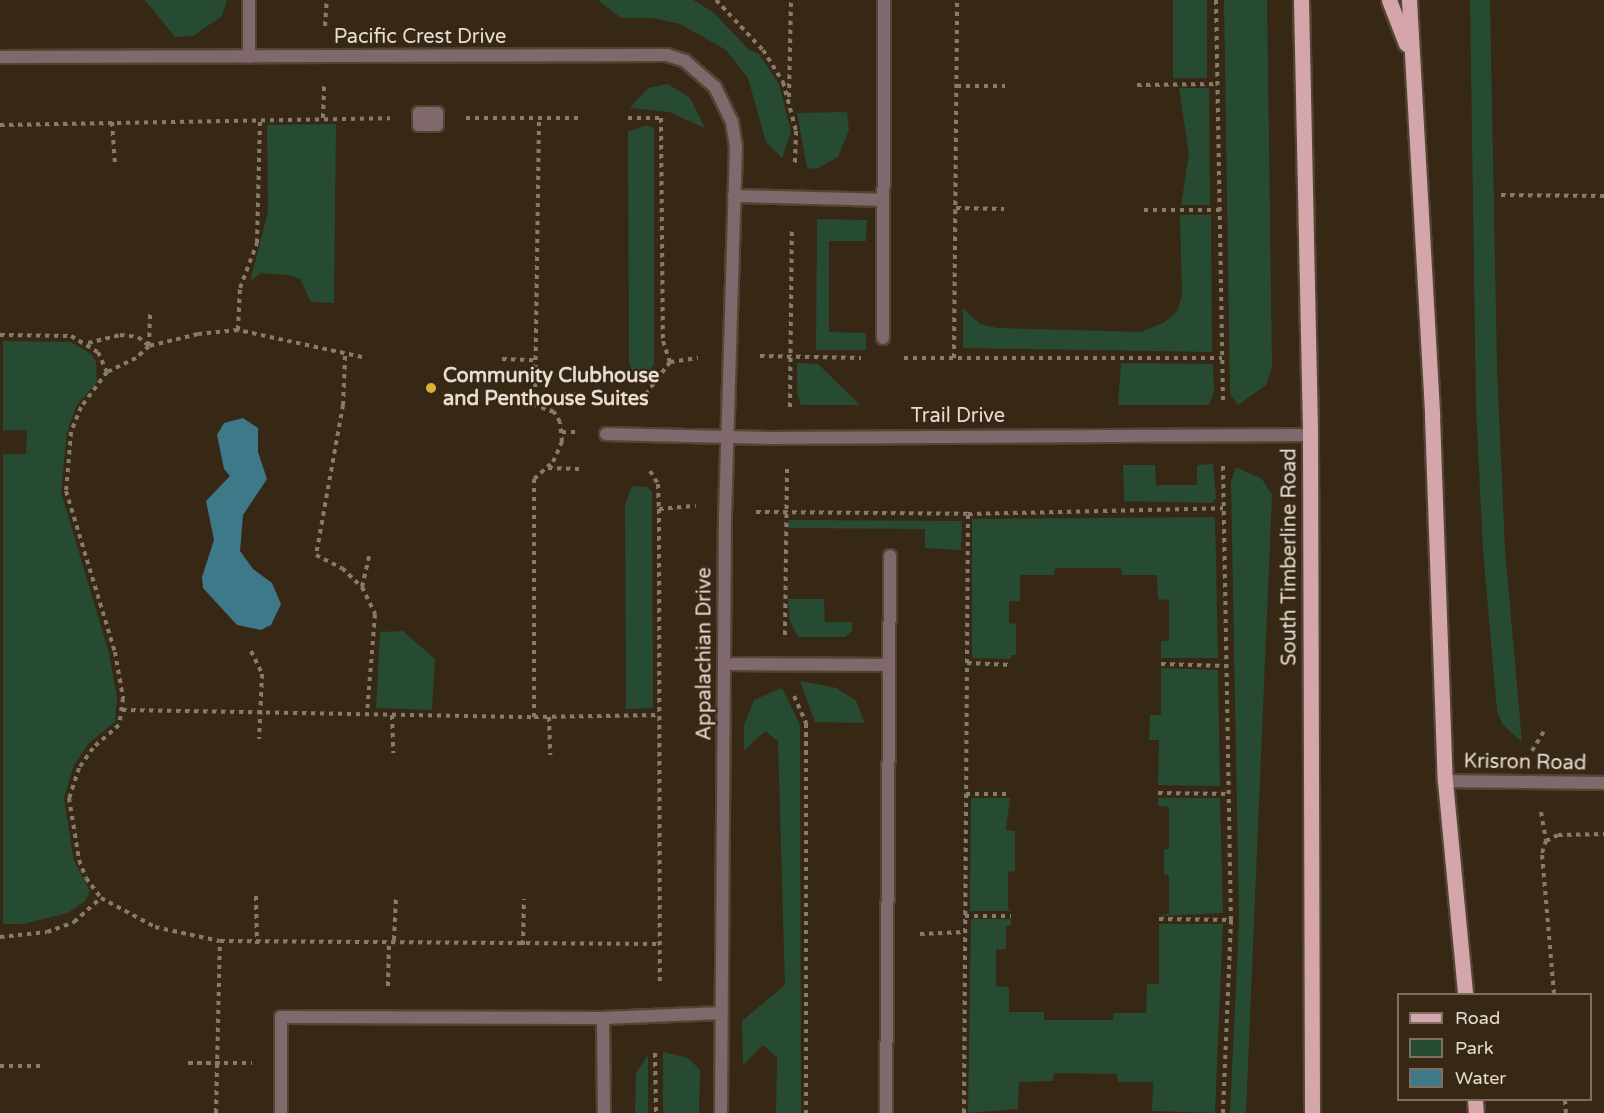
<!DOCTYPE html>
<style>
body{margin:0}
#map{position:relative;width:1604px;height:1113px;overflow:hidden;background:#372815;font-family:"Varela Round",sans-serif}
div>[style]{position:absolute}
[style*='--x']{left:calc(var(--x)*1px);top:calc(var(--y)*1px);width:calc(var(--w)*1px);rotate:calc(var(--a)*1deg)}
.green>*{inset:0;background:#274a33;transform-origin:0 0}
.water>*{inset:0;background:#3d7989}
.path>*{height:4px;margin-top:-2px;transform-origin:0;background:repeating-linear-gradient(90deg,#887b6c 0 4.5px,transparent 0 9px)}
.roads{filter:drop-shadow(2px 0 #534533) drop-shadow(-2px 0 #534533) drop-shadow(0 2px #534533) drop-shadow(0 -2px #534533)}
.lane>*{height:12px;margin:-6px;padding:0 6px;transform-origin:6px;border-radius:6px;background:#80696c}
.street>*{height:12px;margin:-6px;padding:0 6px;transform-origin:6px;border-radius:6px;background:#80696c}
.primary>*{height:15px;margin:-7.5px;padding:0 7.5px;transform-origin:7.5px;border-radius:7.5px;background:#d5a5ac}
.dots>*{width:16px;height:16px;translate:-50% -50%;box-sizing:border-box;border:3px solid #372815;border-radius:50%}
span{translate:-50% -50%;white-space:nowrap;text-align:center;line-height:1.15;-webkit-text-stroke:4.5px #372815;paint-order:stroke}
.street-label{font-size:20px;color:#e6dcd1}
.poi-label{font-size:20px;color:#e6dcd1;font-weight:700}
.left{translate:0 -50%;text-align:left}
.legend{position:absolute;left:1397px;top:993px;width:195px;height:108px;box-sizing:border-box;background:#372815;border:2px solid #7d7060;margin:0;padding:8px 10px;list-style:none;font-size:18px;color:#e6dcd1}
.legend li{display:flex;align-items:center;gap:12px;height:30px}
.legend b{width:30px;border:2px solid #7d7060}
</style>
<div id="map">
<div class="green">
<div style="clip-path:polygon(145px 0,227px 0,222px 16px,193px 36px,175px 37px)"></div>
<div style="clip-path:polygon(598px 0,693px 0,714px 13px,749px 50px,759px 54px,779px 84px,791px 132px,782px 158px,766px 142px,748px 78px,726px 50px,680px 24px,653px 18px,621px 18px)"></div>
<div style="left:1173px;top:0;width:34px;height:78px"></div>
<div style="clip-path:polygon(1224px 0,1267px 0,1272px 367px,1266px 385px,1238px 405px,1230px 393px)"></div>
<div style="clip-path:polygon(1470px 0,1490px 0,1497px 368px,1505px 549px,1522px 742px,1503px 725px,1497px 711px,1483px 550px,1476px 408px)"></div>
<div style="clip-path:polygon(668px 84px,690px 98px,705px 128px,669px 112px,630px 108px,648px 88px)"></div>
<div style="clip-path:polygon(1179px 88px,1209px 88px,1210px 205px,1181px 205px,1189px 154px)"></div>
<div style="clip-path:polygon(847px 112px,849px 130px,838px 157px,816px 169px,807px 168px,797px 113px)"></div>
<div style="clip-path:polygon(336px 124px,334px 303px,311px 302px,300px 279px,288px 275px,261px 273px,250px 281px,268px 212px,267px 125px)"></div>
<div style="clip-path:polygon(646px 125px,654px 128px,654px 365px,637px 385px,629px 362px,628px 132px)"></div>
<div style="clip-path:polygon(1180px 215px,1211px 215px,1212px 352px,963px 348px,963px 308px,980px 324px,997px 328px,1141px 332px,1165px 322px,1177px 311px,1182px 296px)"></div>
<div style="clip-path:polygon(817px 219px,867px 220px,866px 241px,829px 241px,829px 332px,866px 333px,866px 350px,816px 350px)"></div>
<div style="clip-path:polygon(3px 341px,71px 342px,91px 354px,96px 362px,97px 382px,77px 405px,67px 432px,61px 492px,109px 653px,117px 698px,115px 722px,89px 743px,74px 765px,64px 798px,74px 861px,90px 891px,85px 901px,68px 913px,23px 924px,3px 924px,3px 454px,26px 454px,27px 430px,3px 430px)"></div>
<div style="clip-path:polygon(797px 363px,818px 364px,860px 405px,801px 405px,797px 393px)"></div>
<div style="clip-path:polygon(1121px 363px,1213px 364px,1214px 392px,1209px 405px,1118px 405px)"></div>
<div style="clip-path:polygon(1213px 464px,1216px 498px,1212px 503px,1124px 501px,1123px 465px,1155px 465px,1156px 485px,1197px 485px,1197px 465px)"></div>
<div style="clip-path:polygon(1236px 467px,1262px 479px,1272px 495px,1246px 1113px,1230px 1113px,1239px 921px,1231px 482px)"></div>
<div style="clip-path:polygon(632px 486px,647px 487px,652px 492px,653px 708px,626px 709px,625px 505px)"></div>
<div style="clip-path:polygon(1215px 517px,1218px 658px,1161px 658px,1161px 641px,1169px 641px,1169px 600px,1158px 599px,1157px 575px,1122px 575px,1121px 568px,1055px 568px,1054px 575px,1020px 575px,1020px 601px,1009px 601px,1009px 623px,1016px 624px,1016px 655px,1011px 655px,1011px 659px,972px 658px,972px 519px)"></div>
<div style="clip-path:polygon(788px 520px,962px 521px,961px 550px,925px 548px,925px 529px,788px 528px)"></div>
<div style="clip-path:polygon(788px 599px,824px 599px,825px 622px,852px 622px,852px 631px,845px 637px,798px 637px,789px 619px)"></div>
<div style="clip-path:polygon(403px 631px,435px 659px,432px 710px,376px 708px,380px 632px)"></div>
<div style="clip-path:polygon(1161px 668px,1218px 670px,1220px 786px,1158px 785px,1159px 740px,1149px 740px,1150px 715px,1161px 715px)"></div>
<div style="clip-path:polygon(800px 681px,837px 688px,856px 701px,865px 723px,815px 722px)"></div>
<div style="clip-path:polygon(782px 688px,800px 725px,801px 1113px,776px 1113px,777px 1057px,763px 1045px,743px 1065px,742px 1021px,785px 985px,778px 741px,765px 731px,744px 751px,744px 725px,754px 700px)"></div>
<div style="clip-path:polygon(971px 798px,1010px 798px,1006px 830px,1015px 831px,1015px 871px,1008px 872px,1008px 909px,1011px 911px,970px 911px)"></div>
<div style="clip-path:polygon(1158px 798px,1220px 798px,1223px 913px,1159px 916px,1169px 913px,1169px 875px,1164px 875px,1164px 849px,1169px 849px,1169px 807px,1158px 806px)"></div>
<div style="clip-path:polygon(971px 919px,1011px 919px,1011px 925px,1006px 926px,1006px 949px,996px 949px,996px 986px,1009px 987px,1009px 1012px,1044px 1012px,1044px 1020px,1113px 1020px,1114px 1013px,1146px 1013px,1147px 984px,1159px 984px,1159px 924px,1223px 924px,1215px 1113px,1152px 1111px,1153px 1082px,1118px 1082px,1117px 1074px,1054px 1073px,1053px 1081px,1019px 1082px,1018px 1109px,968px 1113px)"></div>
<div style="clip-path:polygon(663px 1052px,688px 1058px,700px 1070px,699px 1113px,663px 1113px)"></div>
<div style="clip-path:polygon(648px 1055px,648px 1113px,635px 1113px,636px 1073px)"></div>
</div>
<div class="water">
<div style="clip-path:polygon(243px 418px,258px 428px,258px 452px,267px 479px,243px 515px,240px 551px,253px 569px,272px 583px,281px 604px,271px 625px,261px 630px,237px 625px,203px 588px,202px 577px,214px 540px,206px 501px,230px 476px,224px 469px,217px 435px,224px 423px)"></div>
</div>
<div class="path">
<div style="--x:716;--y:0;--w:69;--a:46.8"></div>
<div style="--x:763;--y:50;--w:38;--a:58"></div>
<div style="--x:783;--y:82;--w:51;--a:75.1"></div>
<div style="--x:796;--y:131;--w:34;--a:92"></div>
<div style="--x:1216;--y:0;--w:405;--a:89"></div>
<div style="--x:325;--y:26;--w:26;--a:-86"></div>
<div style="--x:1137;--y:85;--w:81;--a:-0.7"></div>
<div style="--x:957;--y:86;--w:48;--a:0"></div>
<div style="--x:789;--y:97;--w:97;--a:-88.8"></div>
<div style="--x:323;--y:118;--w:32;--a:-88"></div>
<div style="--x:466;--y:118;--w:113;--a:0"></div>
<div style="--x:628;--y:118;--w:33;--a:0"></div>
<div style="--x:661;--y:118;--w:223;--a:89.5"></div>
<div style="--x:663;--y:341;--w:22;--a:72"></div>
<div style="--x:670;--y:362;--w:39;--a:127"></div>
<div style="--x:112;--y:122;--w:42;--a:85.9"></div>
<div style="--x:0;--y:125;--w:390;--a:-1"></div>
<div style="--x:1501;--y:195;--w:103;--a:0.6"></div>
<div style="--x:956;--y:208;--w:48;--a:1.2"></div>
<div style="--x:1144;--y:210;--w:76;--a:0"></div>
<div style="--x:238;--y:330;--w:42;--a:-87.3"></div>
<div style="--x:240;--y:288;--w:48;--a:-69.3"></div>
<div style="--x:257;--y:243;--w:123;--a:-88.6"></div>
<div style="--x:0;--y:335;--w:71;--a:0.8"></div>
<div style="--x:71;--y:336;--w:31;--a:31"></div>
<div style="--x:98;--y:352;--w:22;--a:66"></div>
<div style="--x:88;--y:343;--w:33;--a:-14"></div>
<div style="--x:120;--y:335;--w:18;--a:6"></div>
<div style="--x:138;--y:337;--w:14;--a:39"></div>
<div style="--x:149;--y:346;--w:35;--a:-88"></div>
<div style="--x:345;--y:356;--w:49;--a:92.3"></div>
<div style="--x:343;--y:405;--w:152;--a:100.2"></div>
<div style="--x:316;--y:555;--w:29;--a:27"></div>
<div style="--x:342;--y:568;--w:28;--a:44"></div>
<div style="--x:362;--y:587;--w:30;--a:64"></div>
<div style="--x:375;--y:614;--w:100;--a:94.6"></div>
<div style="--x:760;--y:356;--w:101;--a:1.1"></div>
<div style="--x:362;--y:357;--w:127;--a:-167.7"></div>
<div style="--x:238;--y:330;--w:40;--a:174.3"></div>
<div style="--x:198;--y:334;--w:50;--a:166.2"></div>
<div style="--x:149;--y:346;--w:18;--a:137"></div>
<div style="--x:136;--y:358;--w:32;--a:154"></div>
<div style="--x:107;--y:372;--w:44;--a:126.6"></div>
<div style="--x:81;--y:407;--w:27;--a:112"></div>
<div style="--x:71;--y:432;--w:59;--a:94.8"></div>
<div style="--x:66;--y:491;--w:168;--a:73.1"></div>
<div style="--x:115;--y:652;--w:47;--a:80.1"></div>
<div style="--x:123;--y:698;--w:27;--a:98"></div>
<div style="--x:119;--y:725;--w:35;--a:139"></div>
<div style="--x:93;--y:748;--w:24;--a:125"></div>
<div style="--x:79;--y:768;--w:32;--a:108"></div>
<div style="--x:69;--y:798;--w:63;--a:80.8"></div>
<div style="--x:79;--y:860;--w:19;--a:69"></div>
<div style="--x:86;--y:878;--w:25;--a:53"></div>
<div style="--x:101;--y:898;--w:61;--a:28.2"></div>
<div style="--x:155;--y:927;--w:66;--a:12.2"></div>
<div style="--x:220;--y:941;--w:440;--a:0.4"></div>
<div style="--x:904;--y:358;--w:318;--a:0"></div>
<div style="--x:954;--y:358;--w:358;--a:-89.5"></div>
<div style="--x:502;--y:359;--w:33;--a:2"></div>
<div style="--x:670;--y:362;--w:28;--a:-8"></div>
<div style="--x:535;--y:394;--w:42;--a:0"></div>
<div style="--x:790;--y:407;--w:178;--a:-89.4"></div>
<div style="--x:562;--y:432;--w:15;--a:0"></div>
<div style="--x:1223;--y:466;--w:454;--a:89"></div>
<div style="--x:1231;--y:920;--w:193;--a:92.4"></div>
<div style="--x:548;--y:468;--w:31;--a:2"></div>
<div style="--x:650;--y:471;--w:15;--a:58"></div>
<div style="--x:658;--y:484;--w:25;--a:88"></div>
<div style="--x:659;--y:509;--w:472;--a:89.9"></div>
<div style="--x:659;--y:509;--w:37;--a:-5"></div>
<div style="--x:756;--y:512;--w:212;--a:0.5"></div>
<div style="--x:968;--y:514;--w:255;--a:-1.3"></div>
<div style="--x:362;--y:587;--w:32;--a:-77"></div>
<div style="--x:785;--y:635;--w:166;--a:-89.3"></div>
<div style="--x:251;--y:651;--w:25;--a:64"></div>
<div style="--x:262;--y:674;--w:65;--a:92.6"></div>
<div style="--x:967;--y:663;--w:44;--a:2.6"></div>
<div style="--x:1161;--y:664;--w:65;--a:1.8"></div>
<div style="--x:794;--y:696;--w:30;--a:66"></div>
<div style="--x:806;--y:723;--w:390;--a:90"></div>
<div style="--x:122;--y:710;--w:412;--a:1"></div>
<div style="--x:534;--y:717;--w:126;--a:-0.9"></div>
<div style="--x:392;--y:715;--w:38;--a:88"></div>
<div style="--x:534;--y:717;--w:238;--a:-90"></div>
<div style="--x:534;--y:479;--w:25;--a:-42"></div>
<div style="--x:553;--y:462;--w:22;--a:-66"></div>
<div style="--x:562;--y:442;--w:20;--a:-96"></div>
<div style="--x:560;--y:422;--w:12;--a:-121"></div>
<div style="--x:554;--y:412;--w:20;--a:-160"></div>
<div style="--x:535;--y:405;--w:287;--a:-89.2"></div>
<div style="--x:549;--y:717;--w:38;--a:88"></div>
<div style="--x:1532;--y:751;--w:23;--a:-59"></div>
<div style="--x:1158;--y:793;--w:72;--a:0.8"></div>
<div style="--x:966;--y:794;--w:44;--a:0"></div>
<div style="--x:1541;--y:812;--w:29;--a:80"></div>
<div style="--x:256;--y:896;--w:48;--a:88.8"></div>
<div style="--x:965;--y:916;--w:46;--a:0"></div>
<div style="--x:1159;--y:919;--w:72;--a:0.8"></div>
<div style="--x:920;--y:934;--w:45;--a:-2.5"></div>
<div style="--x:0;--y:937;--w:47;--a:-6.1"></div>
<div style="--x:47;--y:932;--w:29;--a:-20"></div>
<div style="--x:74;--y:922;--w:36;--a:-42"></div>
<div style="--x:394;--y:940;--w:43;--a:-87.3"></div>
<div style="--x:523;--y:945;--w:46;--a:-88.8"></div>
<div style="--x:388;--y:986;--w:45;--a:-88.7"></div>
<div style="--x:1554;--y:994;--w:142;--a:-94.9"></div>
<div style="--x:1542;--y:853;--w:13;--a:-72"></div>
<div style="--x:1546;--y:841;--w:13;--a:-27"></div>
<div style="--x:1558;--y:835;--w:46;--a:-1.2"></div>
<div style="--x:655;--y:1053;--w:60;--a:89"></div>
<div style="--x:188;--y:1063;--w:64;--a:0"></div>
<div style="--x:0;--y:1066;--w:40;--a:0"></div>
<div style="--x:1565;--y:1100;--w:13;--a:86"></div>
<div style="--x:216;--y:1113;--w:172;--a:-88.7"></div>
<div style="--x:964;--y:1113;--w:599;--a:-89.62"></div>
</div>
<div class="roads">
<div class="lane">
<div style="--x:249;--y:57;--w:57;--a:-90"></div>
<div style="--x:734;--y:196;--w:149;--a:1.5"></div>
<div style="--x:883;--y:338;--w:338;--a:-89.8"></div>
<div style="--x:724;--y:664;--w:165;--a:0.3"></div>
<div style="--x:603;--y:1018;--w:95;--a:89.4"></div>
<div style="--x:281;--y:1113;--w:96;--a:-90"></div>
<div style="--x:281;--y:1017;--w:322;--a:0.2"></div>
<div style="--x:603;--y:1018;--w:119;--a:-2.4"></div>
<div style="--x:886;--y:1113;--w:557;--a:-89.59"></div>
</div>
<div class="street">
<div style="--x:0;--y:57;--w:667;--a:-0.17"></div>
<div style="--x:667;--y:55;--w:19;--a:18"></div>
<div style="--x:685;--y:61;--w:40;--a:41"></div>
<div style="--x:715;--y:87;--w:39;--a:64"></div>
<div style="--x:732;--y:122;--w:24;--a:81"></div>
<div style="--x:736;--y:146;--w:366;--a:91.7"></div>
<div style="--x:725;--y:512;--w:601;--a:90.38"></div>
<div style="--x:419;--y:113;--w:18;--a:0"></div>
<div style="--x:437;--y:113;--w:12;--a:90"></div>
<div style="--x:437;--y:125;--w:18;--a:180"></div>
<div style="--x:419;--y:125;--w:12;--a:-90"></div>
<div style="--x:606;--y:434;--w:163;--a:1.4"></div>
<div style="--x:769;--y:438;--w:541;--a:-0.32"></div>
<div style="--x:1445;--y:781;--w:159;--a:0.7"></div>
</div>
<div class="primary">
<div style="--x:1301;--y:0;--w:435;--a:88.8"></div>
<div style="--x:1310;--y:435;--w:678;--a:89.83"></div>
<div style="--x:1389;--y:0;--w:47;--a:68.9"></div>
<div style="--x:1409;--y:0;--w:417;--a:86.8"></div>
<div style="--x:1432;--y:416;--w:365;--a:88"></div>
<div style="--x:1445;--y:781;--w:214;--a:84.6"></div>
<div style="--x:1475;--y:1100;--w:13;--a:86"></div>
</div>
</div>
<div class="dots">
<div style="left:431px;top:388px;background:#dcb233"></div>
</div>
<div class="street-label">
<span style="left:420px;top:37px">Pacific Crest Drive</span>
<span style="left:958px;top:416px">Trail Drive</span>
<span style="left:1290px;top:557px;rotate:-90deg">South Timberline Road</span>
<span style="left:705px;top:654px;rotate:-90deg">Appalachian Drive</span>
<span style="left:1525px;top:763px;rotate:1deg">Krisron Road</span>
</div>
<div class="poi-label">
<span class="left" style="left:443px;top:388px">Community Clubhouse<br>and Penthouse Suites</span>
</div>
<ul class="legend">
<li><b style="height:8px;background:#d5a5ac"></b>Road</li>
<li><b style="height:16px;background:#274a33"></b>Park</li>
<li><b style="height:16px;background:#3d7989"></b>Water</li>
</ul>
</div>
